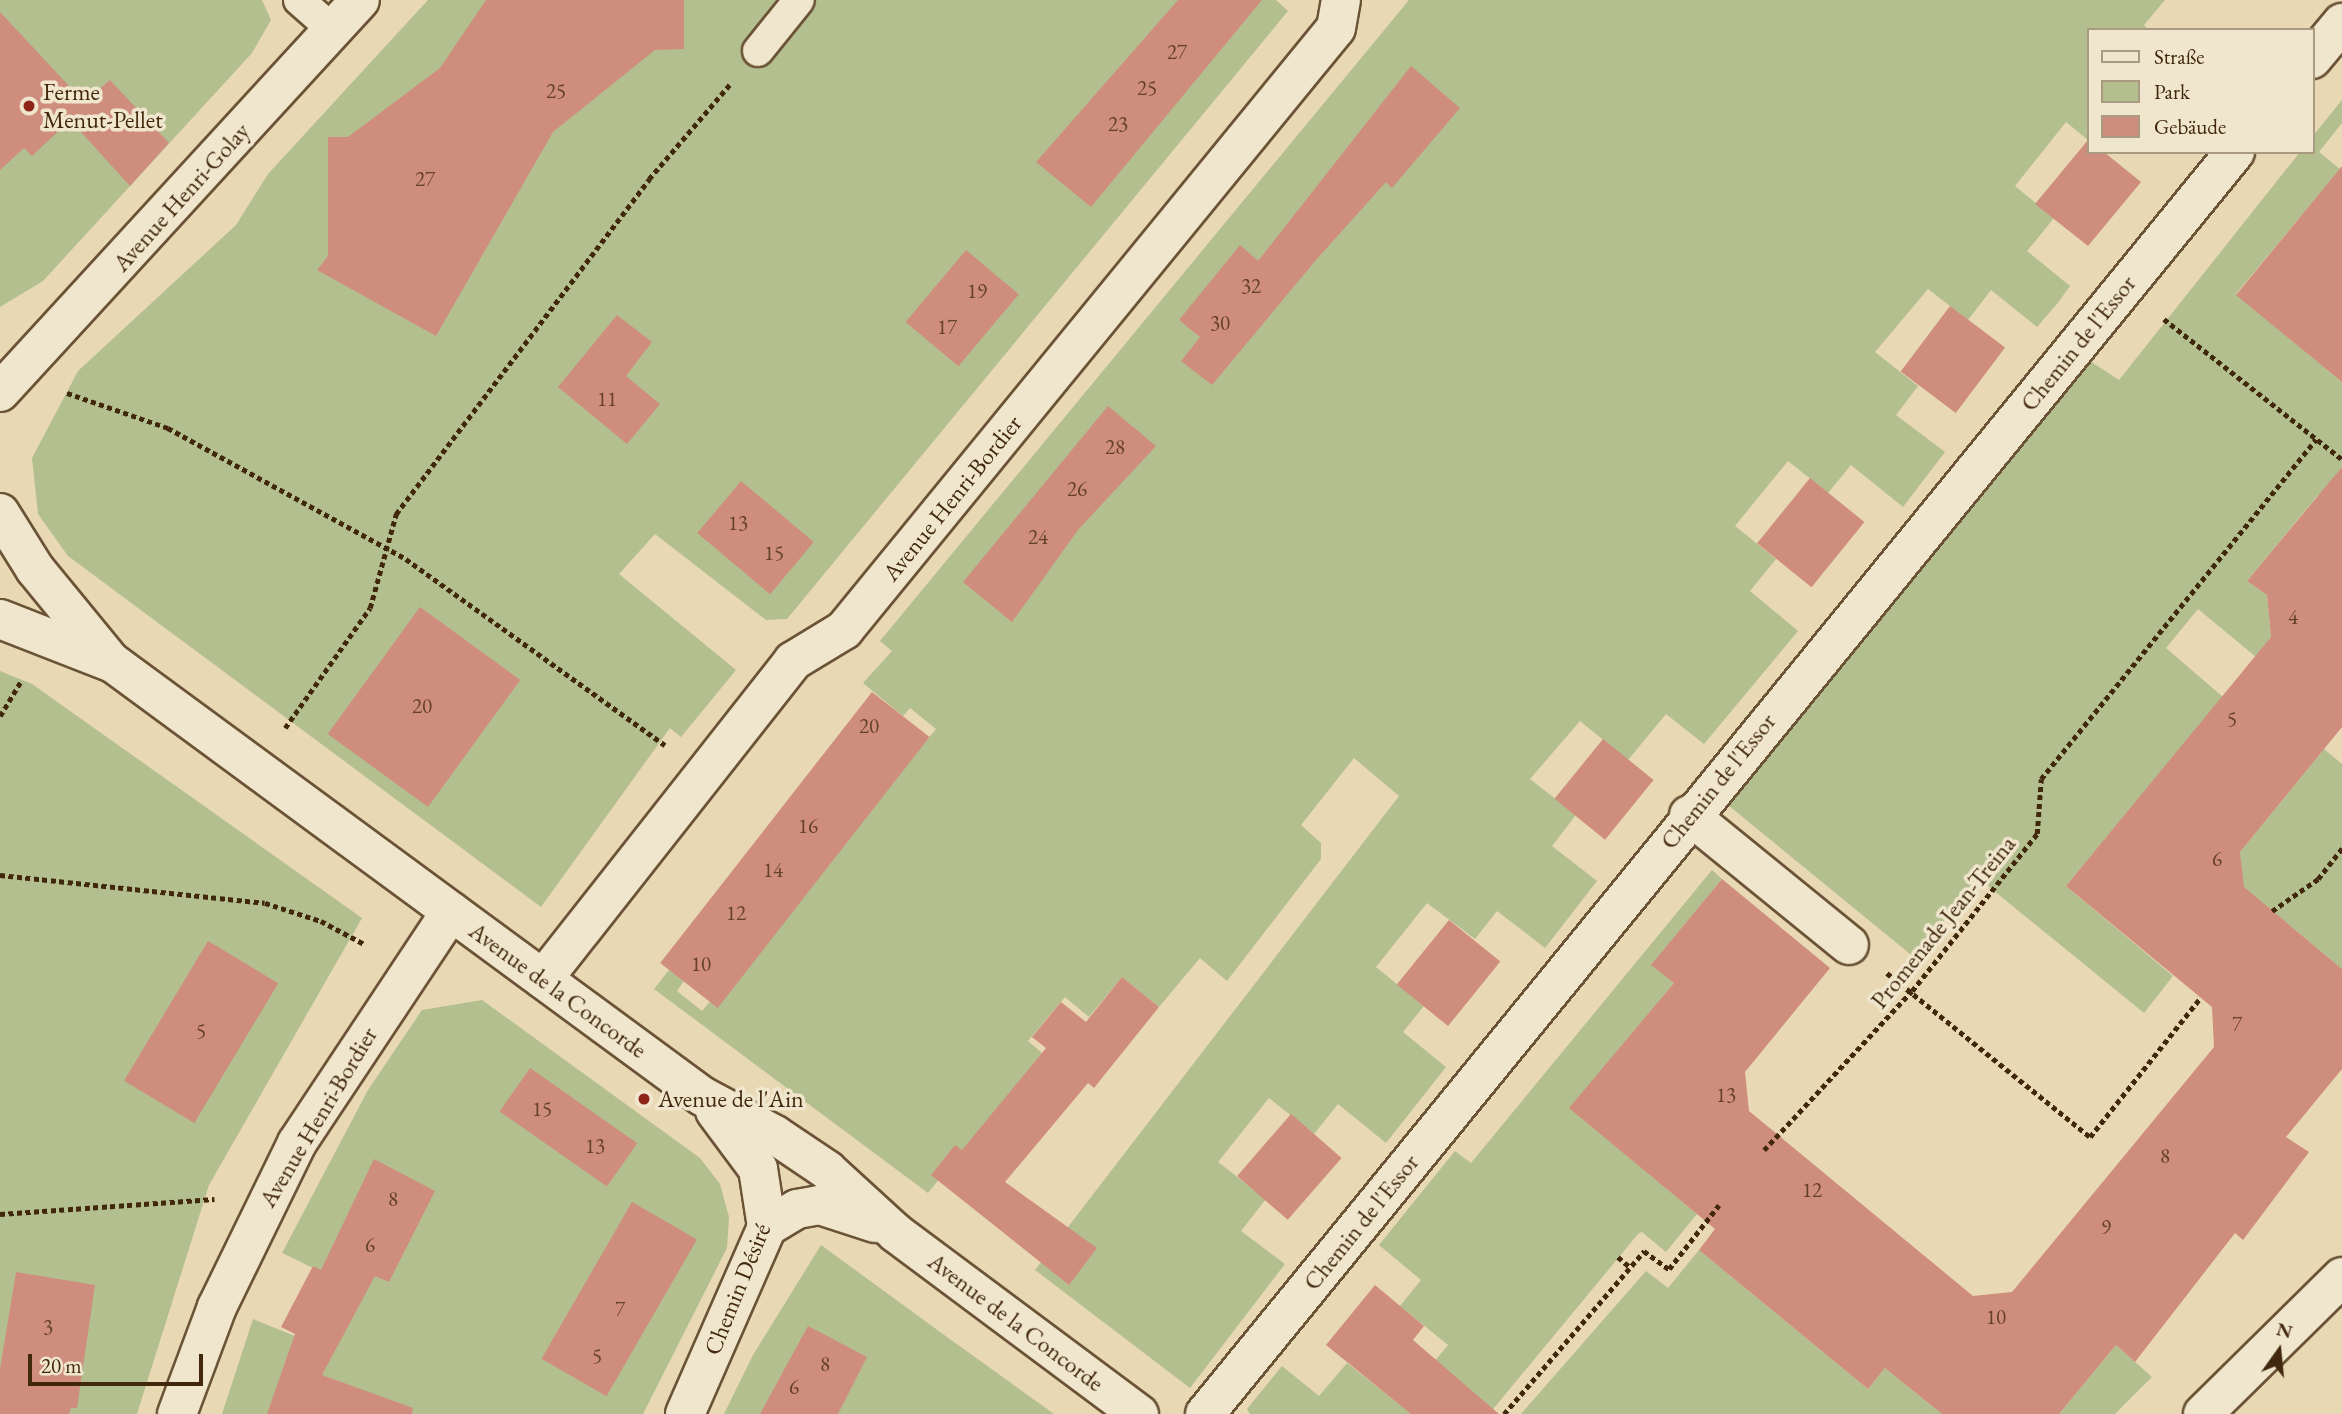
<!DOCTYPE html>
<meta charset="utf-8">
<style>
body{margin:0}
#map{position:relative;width:2342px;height:1414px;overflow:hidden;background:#e8d8b4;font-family:"EB Garamond",serif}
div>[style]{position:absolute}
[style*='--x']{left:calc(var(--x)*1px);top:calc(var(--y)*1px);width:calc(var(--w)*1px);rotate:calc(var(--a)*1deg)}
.green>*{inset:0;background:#b3bf8f}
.building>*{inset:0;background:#cf8e7d;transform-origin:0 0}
.path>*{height:4.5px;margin-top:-2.25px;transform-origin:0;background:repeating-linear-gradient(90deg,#41270c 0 5px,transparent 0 8.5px)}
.roads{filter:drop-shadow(2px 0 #6b5336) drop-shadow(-2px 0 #6b5336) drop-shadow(0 2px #6b5336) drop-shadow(0 -2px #6b5336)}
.lane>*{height:30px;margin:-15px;padding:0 15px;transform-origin:15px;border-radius:15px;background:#f0e6ce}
.street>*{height:38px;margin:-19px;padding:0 19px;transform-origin:19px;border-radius:19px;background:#f0e6ce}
.dots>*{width:19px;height:19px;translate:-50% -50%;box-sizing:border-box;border:4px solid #f0e6ce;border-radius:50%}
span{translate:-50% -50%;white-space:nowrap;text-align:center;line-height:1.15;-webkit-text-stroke:7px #f0e6ce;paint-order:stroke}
.number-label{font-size:21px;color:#644128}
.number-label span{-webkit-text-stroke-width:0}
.poi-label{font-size:24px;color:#41270c}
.left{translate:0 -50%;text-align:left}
.street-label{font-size:24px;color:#41270c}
.legend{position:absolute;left:2087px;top:28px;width:228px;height:126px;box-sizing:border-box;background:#f0e6ce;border:2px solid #aa9a80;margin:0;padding:9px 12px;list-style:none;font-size:21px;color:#41270c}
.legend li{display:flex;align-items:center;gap:14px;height:35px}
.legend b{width:35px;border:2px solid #aa9a80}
.north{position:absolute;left:2244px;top:1316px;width:70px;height:70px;-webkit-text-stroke:5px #f0e6ce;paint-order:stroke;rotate:15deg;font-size:19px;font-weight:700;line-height:28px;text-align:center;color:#41270c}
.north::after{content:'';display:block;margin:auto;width:24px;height:32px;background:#41270c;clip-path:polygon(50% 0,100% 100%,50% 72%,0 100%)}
.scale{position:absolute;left:28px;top:1354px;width:175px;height:32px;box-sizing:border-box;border:4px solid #41270c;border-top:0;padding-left:9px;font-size:21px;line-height:24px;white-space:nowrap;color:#41270c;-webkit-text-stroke:5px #f0e6ce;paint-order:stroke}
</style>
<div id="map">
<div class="green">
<div style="clip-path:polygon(0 0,262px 0,271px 20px,252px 53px,43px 281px,0 307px)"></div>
<div style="clip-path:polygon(428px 0,1276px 0,1288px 11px,787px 619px,766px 620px,655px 534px,619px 574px,736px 670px,681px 737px,670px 728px,541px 907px,68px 556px,38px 514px,32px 458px,78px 371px,236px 225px,268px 174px)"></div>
<div style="clip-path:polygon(1409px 0,2165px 0,2144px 25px,2149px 30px,2088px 30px,2088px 140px,2066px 122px,2015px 186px,2054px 218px,2027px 251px,2070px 286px,2057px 304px,2037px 327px,1991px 290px,1968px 320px,1928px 289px,1875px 352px,1918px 386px,1896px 415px,1945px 452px,1903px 507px,1851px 465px,1828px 493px,1788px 461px,1735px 526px,1776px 559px,1750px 591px,1798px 631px,1704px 744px,1666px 714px,1628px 760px,1580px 721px,1530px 779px,1576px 815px,1552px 846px,1597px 881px,1545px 948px,1497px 911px,1475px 939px,1427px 903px,1376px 967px,1424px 1006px,1403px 1032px,1446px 1067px,1386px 1143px,1338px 1104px,1314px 1134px,1269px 1098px,1218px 1162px,1266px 1199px,1241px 1231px,1285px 1264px,1190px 1388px,1035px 1270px,1399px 796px,1354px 758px,1301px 825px,1321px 843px,1321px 859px,1227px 981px,1200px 958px,1159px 1007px,1122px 977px,1089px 1017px,1065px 997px,1028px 1041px,1042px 1053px,928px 1193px,654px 989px,669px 970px,684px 981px,677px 991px,702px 1011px,936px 729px,910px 708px,903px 716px,863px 683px,892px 651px,880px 641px)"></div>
<div style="clip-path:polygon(2342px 100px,2342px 123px,2319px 152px,2340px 169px,2236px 294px,2342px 382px,2342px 515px,2318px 495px,2247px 581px,2267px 595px,2271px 637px,2256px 657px,2198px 609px,2166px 648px,2223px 697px,2066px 886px,2173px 976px,2144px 1013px,1977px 877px,1915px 958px,1728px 805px,2090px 361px,2119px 380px,2300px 152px,2312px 152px,2312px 137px)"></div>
<div style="clip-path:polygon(0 671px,32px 684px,362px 918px,209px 1185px,137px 1414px,0 1414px)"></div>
<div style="clip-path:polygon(2324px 749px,2342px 764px,2342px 969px,2243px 887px,2240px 852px)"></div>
<div style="clip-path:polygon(1712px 870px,1722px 879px,1652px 965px,1674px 983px,1570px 1108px,1697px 1214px,1666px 1252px,1642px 1232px,1638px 1234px,1489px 1414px,1250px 1414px,1247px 1409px,1282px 1366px,1319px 1396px,1347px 1363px,1399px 1404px,1448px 1345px,1400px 1306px,1421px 1280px,1379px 1245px,1455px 1151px,1471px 1163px)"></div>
<div style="clip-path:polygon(482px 1000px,700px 1158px,720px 1184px,729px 1217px,727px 1248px,643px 1414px,222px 1414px,253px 1319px,332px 1351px,363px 1292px,282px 1253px,368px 1090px,422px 1010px)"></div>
<div style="clip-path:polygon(821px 1245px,947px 1337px,1054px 1414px,724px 1414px,753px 1355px)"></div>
<div style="clip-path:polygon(1699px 1250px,1868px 1389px,1885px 1368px,1942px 1414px,1521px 1414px,1646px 1271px,1668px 1288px)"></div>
<div style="clip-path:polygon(2116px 1345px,2152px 1377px,2115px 1414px,2059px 1414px)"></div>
</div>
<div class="building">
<div style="clip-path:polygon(486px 0,684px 0,684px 49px,655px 50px,553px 132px,436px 336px,317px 270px,328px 256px,328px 137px,348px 137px,440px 68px)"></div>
<div style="clip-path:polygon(1178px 0,1262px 0,1091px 207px,1036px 162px)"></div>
<div style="clip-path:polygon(0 12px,84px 102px,110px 80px,169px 143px,130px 186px,70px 120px,32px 156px,24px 148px,0 170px)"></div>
<div style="clip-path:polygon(1411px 66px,1460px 108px,1392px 188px,1386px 182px,1316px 260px,1212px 385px,1181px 361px,1200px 337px,1179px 320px,1240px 245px,1258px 261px)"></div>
<div style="clip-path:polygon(2088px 140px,2088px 152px,2104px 152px,2141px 182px,2088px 246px,2035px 204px)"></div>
<div style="clip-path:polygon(2342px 166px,2342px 382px,2236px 295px)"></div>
<div style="left:966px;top:250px;width:69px;height:94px;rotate:40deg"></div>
<div style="left:1950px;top:306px;width:69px;height:82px;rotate:37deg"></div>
<div style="clip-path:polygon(617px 315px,652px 342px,626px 376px,660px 404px,627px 444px,558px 387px)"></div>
<div style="clip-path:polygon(1108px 406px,1156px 446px,1078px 530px,1012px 622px,963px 582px)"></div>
<div style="clip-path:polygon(2342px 467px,2342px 727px,2240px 852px,2244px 887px,2342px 969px,2342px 1069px,2286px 1137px,2309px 1152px,2243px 1240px,2235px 1233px,2135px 1362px,2116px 1345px,2059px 1414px,1942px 1414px,1885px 1368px,1868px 1389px,1699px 1250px,1715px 1229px,1569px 1108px,1674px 983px,1651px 965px,1722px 879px,1830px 968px,1745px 1072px,1749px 1111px,1973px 1296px,2012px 1292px,2214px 1047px,2212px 1007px,2066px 886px,2271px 637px,2267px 595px,2247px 581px)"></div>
<div style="left:1810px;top:478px;width:70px;height:84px;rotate:39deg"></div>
<div style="left:741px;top:481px;width:95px;height:68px;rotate:40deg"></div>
<div style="left:420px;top:607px;width:124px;height:157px;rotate:36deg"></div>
<div style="left:872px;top:692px;width:73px;height:344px;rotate:38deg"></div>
<div style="left:1603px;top:739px;width:65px;height:77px;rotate:39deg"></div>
<div style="left:1449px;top:920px;width:66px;height:83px;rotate:39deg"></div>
<div style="left:208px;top:941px;width:82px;height:163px;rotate:31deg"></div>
<div style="clip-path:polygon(1122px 977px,1159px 1007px,1094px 1088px,1088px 1083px,1005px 1182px,1097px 1248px,1069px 1285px,931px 1175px,955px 1145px,962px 1150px,1046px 1048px,1032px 1037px,1061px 1002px,1086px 1022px)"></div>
<div style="left:530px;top:1068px;width:131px;height:53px;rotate:35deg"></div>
<div style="left:1291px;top:1114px;width:67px;height:82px;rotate:41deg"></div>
<div style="clip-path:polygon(374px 1159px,435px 1191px,389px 1282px,375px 1276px,322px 1375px,413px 1408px,412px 1414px,267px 1414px,295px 1334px,281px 1327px,313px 1266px,321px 1270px)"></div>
<div style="left:632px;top:1202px;width:75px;height:181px;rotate:30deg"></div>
<div style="clip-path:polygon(16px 1272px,95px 1285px,77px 1408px,71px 1408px,69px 1414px,0 1414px,0 1369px)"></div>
<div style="clip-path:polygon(1375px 1285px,1424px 1326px,1413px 1340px,1499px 1414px,1411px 1414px,1326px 1345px)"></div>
<div style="clip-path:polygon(808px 1326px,867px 1357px,838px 1414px,760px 1414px)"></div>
</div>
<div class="path">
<div style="--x:2164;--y:319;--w:226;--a:38.2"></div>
<div style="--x:67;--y:393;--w:107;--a:19.1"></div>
<div style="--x:168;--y:428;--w:272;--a:28.8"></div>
<div style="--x:406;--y:559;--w:319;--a:35.7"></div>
<div style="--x:0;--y:716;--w:41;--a:-59"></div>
<div style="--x:285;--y:728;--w:147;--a:-54.7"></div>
<div style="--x:370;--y:608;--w:98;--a:-74.5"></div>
<div style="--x:396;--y:514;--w:420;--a:-52.9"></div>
<div style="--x:649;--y:179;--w:125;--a:-49.5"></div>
<div style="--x:0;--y:875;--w:266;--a:6"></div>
<div style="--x:265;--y:903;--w:59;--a:17.8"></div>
<div style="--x:321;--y:921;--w:49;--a:28.1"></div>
<div style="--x:2272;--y:911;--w:56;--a:-34.8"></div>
<div style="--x:2318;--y:879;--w:39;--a:-52"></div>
<div style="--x:1887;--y:973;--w:261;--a:38.9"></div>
<div style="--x:2090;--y:1137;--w:177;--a:-51.6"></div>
<div style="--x:1764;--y:1150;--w:217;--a:-47.1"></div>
<div style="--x:1912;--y:991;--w:201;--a:-51.5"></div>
<div style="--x:2037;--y:834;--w:55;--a:-85.8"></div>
<div style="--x:2041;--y:779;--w:437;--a:-51"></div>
<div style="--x:0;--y:1214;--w:215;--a:-4"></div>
<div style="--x:1618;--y:1257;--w:16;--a:40"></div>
<div style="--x:1504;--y:1414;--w:215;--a:-49.3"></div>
<div style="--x:1644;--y:1251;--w:31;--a:36"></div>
<div style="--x:1669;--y:1269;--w:81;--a:-52"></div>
</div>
<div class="roads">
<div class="lane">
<div style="--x:299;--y:0;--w:45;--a:41.4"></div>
<div style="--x:758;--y:51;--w:65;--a:-51.2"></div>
</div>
<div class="street">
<div style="--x:2312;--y:59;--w:47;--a:-50.2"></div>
<div style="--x:0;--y:392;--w:532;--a:-47.44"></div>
<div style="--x:0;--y:513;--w:66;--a:58"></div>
<div style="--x:35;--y:569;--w:120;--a:50.7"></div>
<div style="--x:0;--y:619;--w:121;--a:21.3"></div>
<div style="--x:113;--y:663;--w:731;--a:36.32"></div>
<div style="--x:702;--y:1096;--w:83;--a:28.1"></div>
<div style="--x:775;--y:1135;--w:63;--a:33.9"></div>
<div style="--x:827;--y:1170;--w:93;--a:42.4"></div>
<div style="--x:896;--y:1233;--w:303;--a:36.7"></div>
<div style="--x:1689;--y:815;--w:206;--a:39.1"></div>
<div style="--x:543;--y:979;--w:405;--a:-51.8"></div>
<div style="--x:793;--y:661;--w:60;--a:-31.3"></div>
<div style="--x:844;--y:630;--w:777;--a:-50.74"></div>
<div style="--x:1336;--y:28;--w:28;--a:-80"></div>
<div style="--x:767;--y:1227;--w:35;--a:-31"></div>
<div style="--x:797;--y:1209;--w:23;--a:-10"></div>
<div style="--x:820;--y:1205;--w:58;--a:18.1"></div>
<div style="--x:177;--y:1414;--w:114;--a:-69.5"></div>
<div style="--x:217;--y:1307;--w:182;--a:-64"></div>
<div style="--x:297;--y:1143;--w:278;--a:-56.4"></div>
<div style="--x:685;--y:1414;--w:204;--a:-66.3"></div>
<div style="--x:767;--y:1227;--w:59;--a:-98.8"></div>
<div style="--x:758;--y:1169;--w:72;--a:-126.6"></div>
<div style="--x:1205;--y:1414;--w:1629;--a:-50.78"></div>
<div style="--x:2203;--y:1414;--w:195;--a:-44.6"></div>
</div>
</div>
<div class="dots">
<div style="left:29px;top:106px;background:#8f2418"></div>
<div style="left:644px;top:1099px;background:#8f2418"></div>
</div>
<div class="number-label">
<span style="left:1177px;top:52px">27</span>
<span style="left:1147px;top:88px">25</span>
<span style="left:556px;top:91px">25</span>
<span style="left:1118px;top:124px">23</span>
<span style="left:425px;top:179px">27</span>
<span style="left:1251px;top:286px">32</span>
<span style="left:977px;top:291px">19</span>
<span style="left:1220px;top:323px">30</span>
<span style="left:947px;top:327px">17</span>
<span style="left:607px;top:399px">11</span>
<span style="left:1115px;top:447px">28</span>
<span style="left:1077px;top:489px">26</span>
<span style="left:738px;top:523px">13</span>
<span style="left:1038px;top:537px">24</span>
<span style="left:774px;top:553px">15</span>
<span style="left:2293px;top:617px">4</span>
<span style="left:422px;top:706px">20</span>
<span style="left:2232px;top:719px">5</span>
<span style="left:869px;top:726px">20</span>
<span style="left:808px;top:826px">16</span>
<span style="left:2217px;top:859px">6</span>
<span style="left:773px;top:870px">14</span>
<span style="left:736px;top:913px">12</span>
<span style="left:701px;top:964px">10</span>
<span style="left:2237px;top:1024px">7</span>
<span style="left:201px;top:1031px">5</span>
<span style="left:1726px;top:1095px">13</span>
<span style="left:542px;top:1109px">15</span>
<span style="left:595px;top:1146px">13</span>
<span style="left:2165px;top:1156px">8</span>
<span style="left:1812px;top:1190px">12</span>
<span style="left:393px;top:1199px">8</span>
<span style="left:2106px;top:1227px">9</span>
<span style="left:370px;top:1245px">6</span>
<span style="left:620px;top:1309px">7</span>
<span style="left:1996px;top:1317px">10</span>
<span style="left:48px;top:1327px">3</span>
<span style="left:597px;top:1356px">5</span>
<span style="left:825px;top:1364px">8</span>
<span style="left:794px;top:1387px">6</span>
</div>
<div class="poi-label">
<span class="left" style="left:43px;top:106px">Ferme<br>Menut-Pellet</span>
<span class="left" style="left:658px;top:1099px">Avenue de l'Ain</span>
</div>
<div class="street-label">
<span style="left:181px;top:197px;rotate:-48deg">Avenue Henri-Golay</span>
<span style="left:2078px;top:343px;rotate:-51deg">Chemin de l'Essor</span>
<span style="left:952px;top:498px;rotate:-51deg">Avenue Henri-Bordier</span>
<span style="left:1718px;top:781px;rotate:-51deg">Chemin de l'Essor</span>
<span style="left:1943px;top:922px;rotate:-51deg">Promenade Jean-Treina</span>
<span style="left:558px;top:990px;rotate:36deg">Avenue de la Concorde</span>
<span style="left:318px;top:1117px;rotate:-59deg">Avenue Henri-Bordier</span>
<span style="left:1361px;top:1222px;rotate:-51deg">Chemin de l'Essor</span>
<span style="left:737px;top:1289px;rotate:-68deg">Chemin Désiré</span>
<span style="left:1016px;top:1322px;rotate:37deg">Avenue de la Concorde</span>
</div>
<ul class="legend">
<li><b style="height:9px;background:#f0e6ce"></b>Straße</li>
<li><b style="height:19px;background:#b3bf8f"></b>Park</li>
<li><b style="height:19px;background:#cf8e7d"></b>Gebäude</li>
</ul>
<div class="north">N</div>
<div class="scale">20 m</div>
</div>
